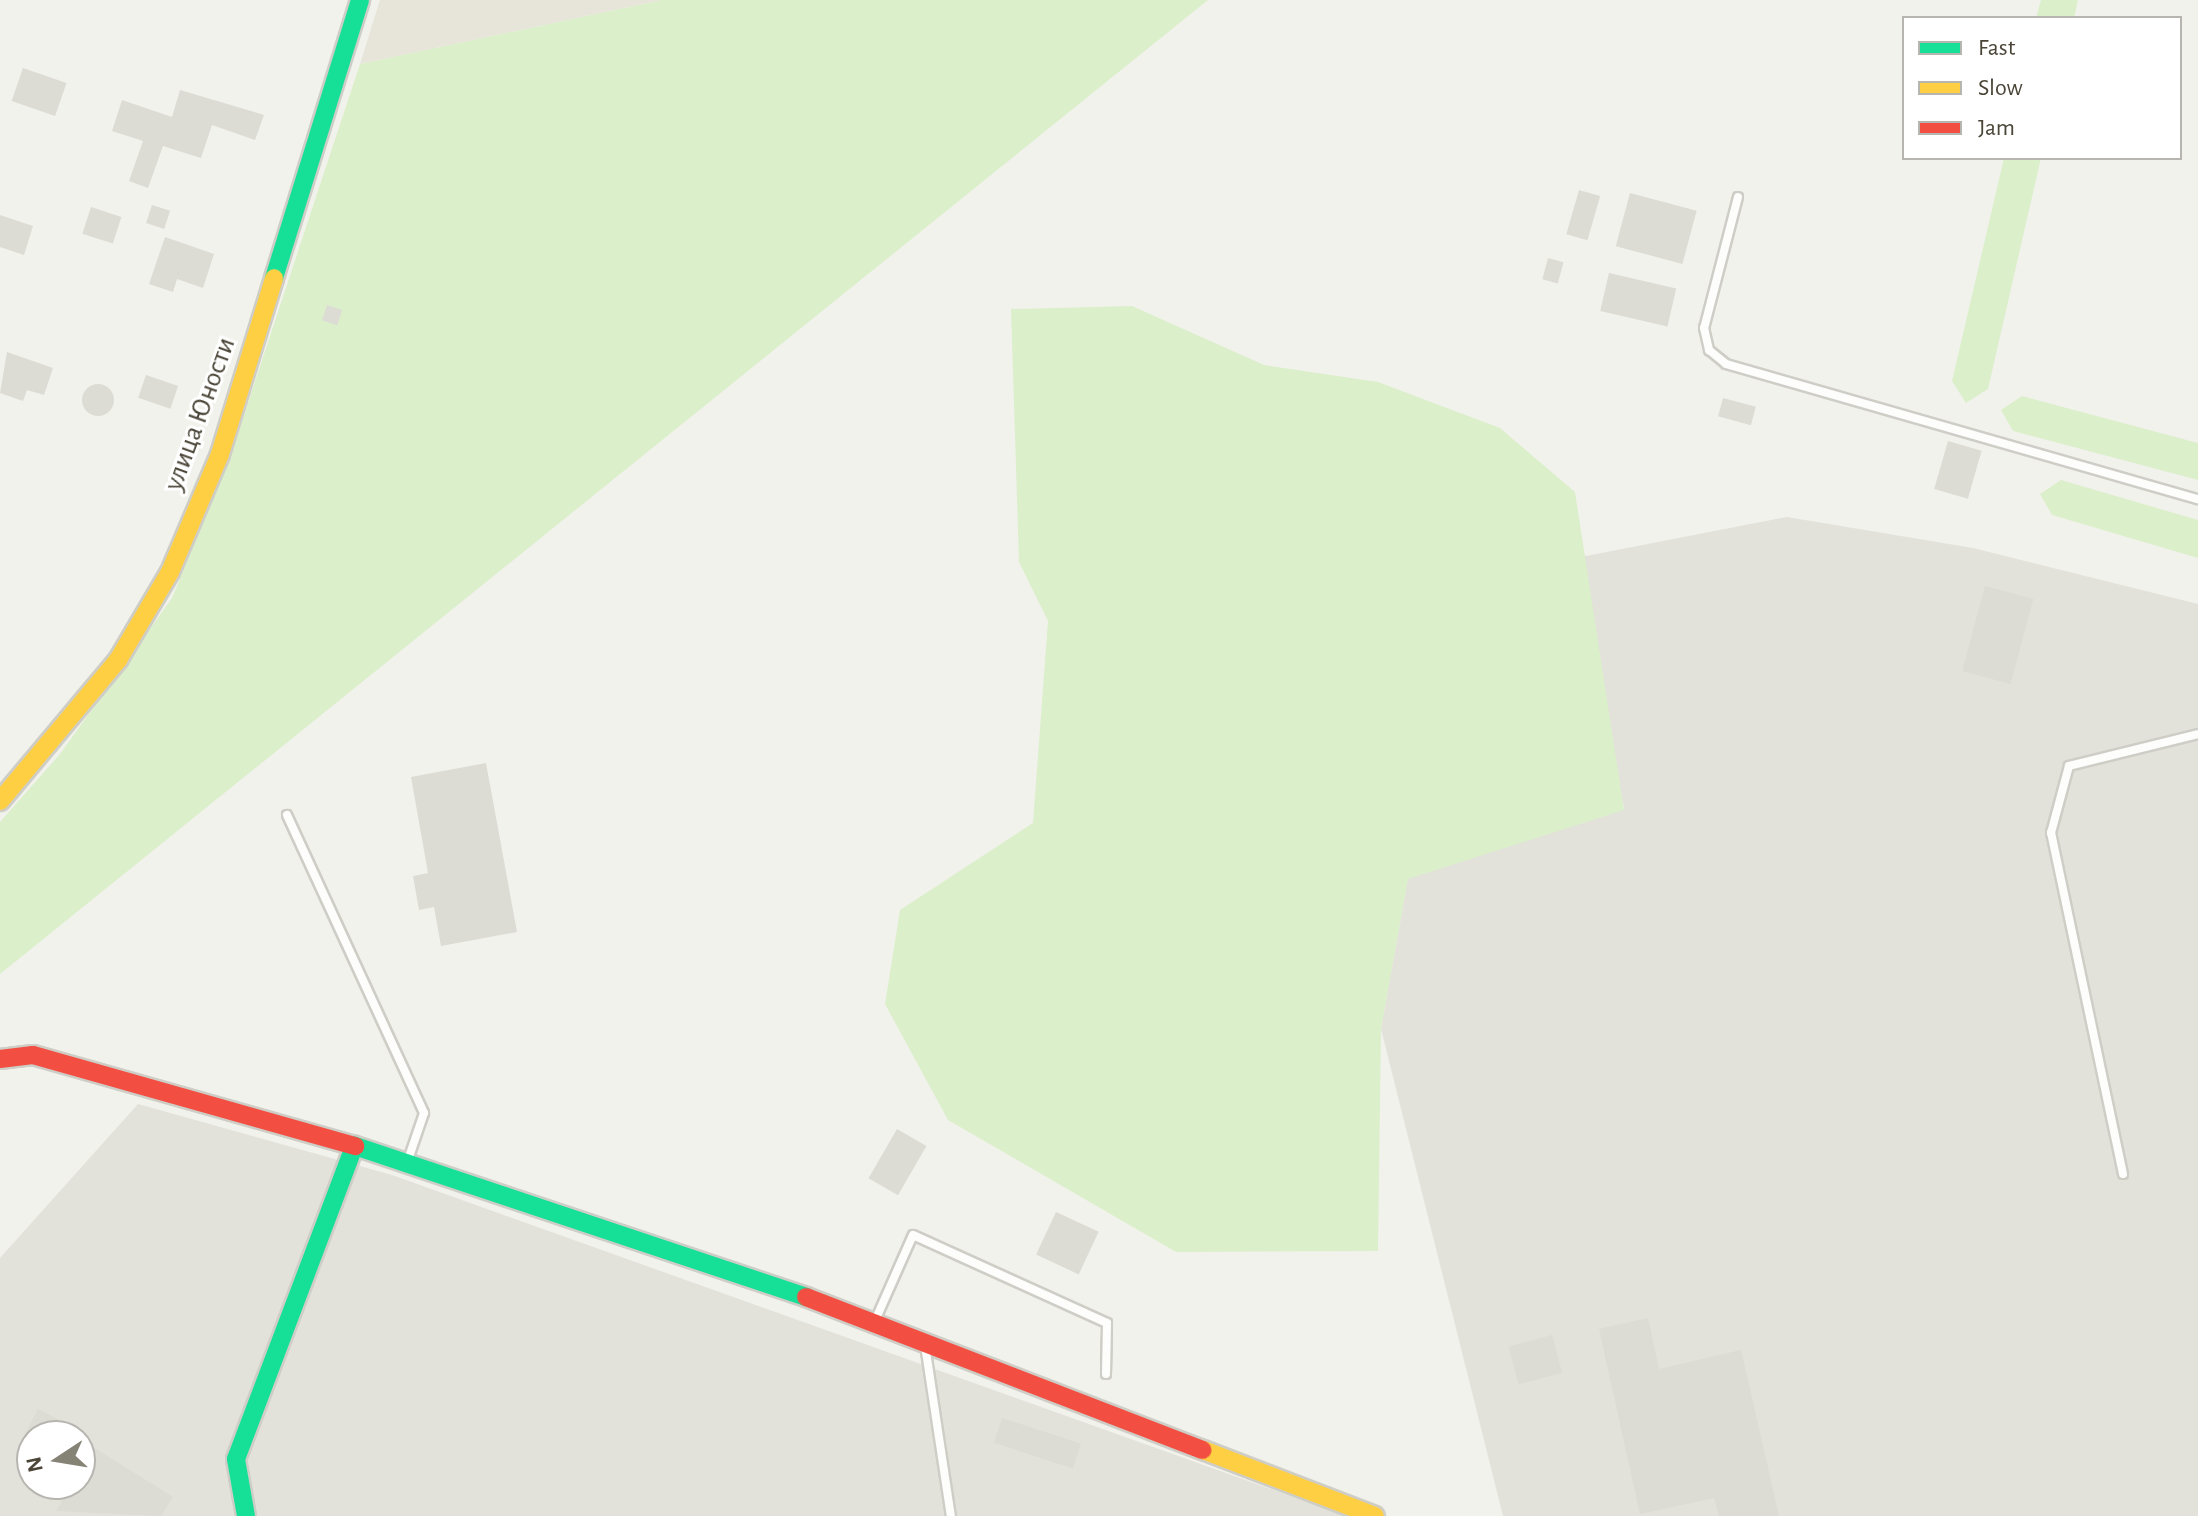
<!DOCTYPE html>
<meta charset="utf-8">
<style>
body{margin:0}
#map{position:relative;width:2198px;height:1516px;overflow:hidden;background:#f2f2ec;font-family:"Alegreya Sans",sans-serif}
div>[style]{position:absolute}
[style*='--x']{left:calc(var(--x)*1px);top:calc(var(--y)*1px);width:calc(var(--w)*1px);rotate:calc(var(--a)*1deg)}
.residential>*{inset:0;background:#e7e5d9}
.industrial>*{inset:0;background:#e2e1da}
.green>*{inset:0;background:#dbefcb}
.building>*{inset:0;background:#dcdbd4;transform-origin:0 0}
.round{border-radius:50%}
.roads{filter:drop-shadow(2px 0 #cecdc6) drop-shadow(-2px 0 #cecdc6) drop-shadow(0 2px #cecdc6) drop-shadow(0 -2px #cecdc6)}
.lane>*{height:8px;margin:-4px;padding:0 4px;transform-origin:4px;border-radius:4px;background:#fdfdfc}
.fast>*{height:18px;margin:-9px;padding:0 9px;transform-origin:9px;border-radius:9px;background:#16e098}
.slow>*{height:18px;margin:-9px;padding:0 9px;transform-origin:9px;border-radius:9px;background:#ffcf43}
.jam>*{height:18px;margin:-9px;padding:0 9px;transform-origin:9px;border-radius:9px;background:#f24e42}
span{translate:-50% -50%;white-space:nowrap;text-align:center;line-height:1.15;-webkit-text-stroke:6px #fff;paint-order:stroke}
.street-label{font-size:28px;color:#4a4537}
.legend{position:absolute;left:1902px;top:16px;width:280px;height:144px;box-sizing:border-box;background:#fff;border:2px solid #b7b5af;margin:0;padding:10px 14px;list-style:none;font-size:24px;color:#4a4537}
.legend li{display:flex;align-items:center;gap:16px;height:40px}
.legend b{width:40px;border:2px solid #b7b5af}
.north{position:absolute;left:16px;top:1420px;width:80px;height:80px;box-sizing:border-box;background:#fff;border:2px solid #b7b5af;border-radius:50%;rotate:258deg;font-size:22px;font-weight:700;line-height:32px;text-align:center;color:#4a4537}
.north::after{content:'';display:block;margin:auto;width:28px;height:36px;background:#858276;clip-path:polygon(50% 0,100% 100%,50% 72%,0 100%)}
</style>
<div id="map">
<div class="residential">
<div style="clip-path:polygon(380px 0,662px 0,360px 64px)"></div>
</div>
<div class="industrial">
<div style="clip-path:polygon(1787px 517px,1973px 548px,2198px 604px,2198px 1516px,1503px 1516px,1381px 1029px,1408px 878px,1624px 809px,1581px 557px)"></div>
<div style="clip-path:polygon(evenodd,138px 1104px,392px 1175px,1346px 1516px,0 1516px,0 1258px,138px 1104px,32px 1436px,80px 1436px,80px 1484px,32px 1484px,32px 1436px)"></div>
</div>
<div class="green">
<div style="clip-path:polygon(662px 0,1208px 0,0 974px,0 822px,60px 754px,172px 598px,230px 457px,360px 64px)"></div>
<div style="clip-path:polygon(2041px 0,2078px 0,2074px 18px,2036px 18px)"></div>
<div style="clip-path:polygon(2004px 158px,2041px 158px,1988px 389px,1966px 403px,1952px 381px)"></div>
<div style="clip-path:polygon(1132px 306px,1264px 365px,1378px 382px,1500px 428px,1575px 492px,1624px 810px,1408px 879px,1381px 1029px,1378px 1251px,1176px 1252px,948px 1120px,885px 1004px,900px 910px,1033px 823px,1048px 621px,1019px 562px,1011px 309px)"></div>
<div style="clip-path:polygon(2022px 396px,2198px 443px,2198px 480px,2013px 431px,2001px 410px)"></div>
<div style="clip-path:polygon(2061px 480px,2198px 520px,2198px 558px,2052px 515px,2040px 494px)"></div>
</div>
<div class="building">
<div style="left:23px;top:68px;width:46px;height:35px;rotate:19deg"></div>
<div style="clip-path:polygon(180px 90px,264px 115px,255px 140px,212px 125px,201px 158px,163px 146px,148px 188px,129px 181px,143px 141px,112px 131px,122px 100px,172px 117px)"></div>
<div style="left:1579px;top:190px;width:22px;height:46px;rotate:16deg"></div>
<div style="left:1630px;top:193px;width:69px;height:55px;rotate:15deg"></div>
<div style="left:152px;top:205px;width:19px;height:19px;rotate:18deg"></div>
<div style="left:91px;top:207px;width:32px;height:28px;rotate:18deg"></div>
<div style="clip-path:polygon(0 215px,33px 226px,24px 255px,0 247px)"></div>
<div style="clip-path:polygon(165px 237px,214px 254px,203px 288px,177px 279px,173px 292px,149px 284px)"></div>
<div style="left:1548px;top:258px;width:16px;height:22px;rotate:15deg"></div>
<div style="left:1609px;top:273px;width:69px;height:39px;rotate:13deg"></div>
<div style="left:327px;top:305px;width:16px;height:16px;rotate:18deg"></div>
<div style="clip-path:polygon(7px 352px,53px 368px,44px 395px,27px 390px,23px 401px,0 393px)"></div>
<div style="left:146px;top:375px;width:34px;height:24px;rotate:19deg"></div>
<div class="round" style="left:82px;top:384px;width:32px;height:32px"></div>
<div style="left:1723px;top:398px;width:34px;height:19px;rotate:15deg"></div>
<div style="left:1948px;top:441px;width:35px;height:50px;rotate:16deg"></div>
<div style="left:1985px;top:586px;width:50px;height:88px;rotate:15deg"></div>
<div style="clip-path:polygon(486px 763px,517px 932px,441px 946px,434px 907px,419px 910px,413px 876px,428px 873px,411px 777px)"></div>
<div style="left:897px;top:1129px;width:34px;height:57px;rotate:30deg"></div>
<div style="left:1056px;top:1212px;width:47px;height:47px;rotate:25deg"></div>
<div style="clip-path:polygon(1648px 1318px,1659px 1369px,1741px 1350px,1779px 1516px,1719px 1516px,1714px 1498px,1640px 1514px,1599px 1329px)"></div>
<div style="left:1552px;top:1335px;width:39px;height:45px;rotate:75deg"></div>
<div style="clip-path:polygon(38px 1409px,90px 1436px,24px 1436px)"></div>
<div style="left:1002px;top:1418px;width:83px;height:26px;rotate:18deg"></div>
<div style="clip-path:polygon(88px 1444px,173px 1497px,161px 1516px,56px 1511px,72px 1484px,80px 1484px)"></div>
</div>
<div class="roads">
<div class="lane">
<div style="--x:1738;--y:197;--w:135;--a:104.5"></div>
<div style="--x:1704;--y:328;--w:23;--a:77"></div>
<div style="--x:1709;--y:350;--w:22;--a:39"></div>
<div style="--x:1726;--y:364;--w:491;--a:16"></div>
<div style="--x:287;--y:815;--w:328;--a:65.3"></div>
<div style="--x:424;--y:1113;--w:50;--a:108.8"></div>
<div style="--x:2123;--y:1174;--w:349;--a:-101.9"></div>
<div style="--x:2051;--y:833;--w:69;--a:-75"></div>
<div style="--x:2069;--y:766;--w:133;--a:-13.9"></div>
<div style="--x:874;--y:1323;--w:96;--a:-66.1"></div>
<div style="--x:913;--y:1235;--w:213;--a:24.4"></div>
<div style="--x:1107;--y:1323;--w:51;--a:91.1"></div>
<div style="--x:925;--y:1345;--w:173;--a:81.4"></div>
</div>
<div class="fast">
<div style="--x:274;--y:278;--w:291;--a:-72.8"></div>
<div style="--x:355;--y:1146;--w:476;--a:18.5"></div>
<div style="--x:246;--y:1516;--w:58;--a:-100"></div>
<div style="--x:236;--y:1459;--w:335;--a:-69.3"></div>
</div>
<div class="slow">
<div style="--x:0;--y:801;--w:184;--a:-50.1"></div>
<div style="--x:118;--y:660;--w:102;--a:-59.4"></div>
<div style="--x:170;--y:572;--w:128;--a:-67"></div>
<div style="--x:220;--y:454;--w:184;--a:-72.9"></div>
<div style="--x:1203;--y:1450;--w:184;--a:21"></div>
</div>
<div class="jam">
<div style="--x:0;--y:1059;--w:33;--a:-7"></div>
<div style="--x:33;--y:1055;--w:335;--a:15.8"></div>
<div style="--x:806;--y:1297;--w:425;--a:21.1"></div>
</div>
</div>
<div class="street-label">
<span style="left:200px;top:414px;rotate:-70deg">улица Юности</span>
</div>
<ul class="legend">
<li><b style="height:10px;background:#16e098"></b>Fast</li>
<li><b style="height:10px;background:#ffcf43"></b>Slow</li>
<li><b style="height:10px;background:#f24e42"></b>Jam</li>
</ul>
<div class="north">N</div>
</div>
